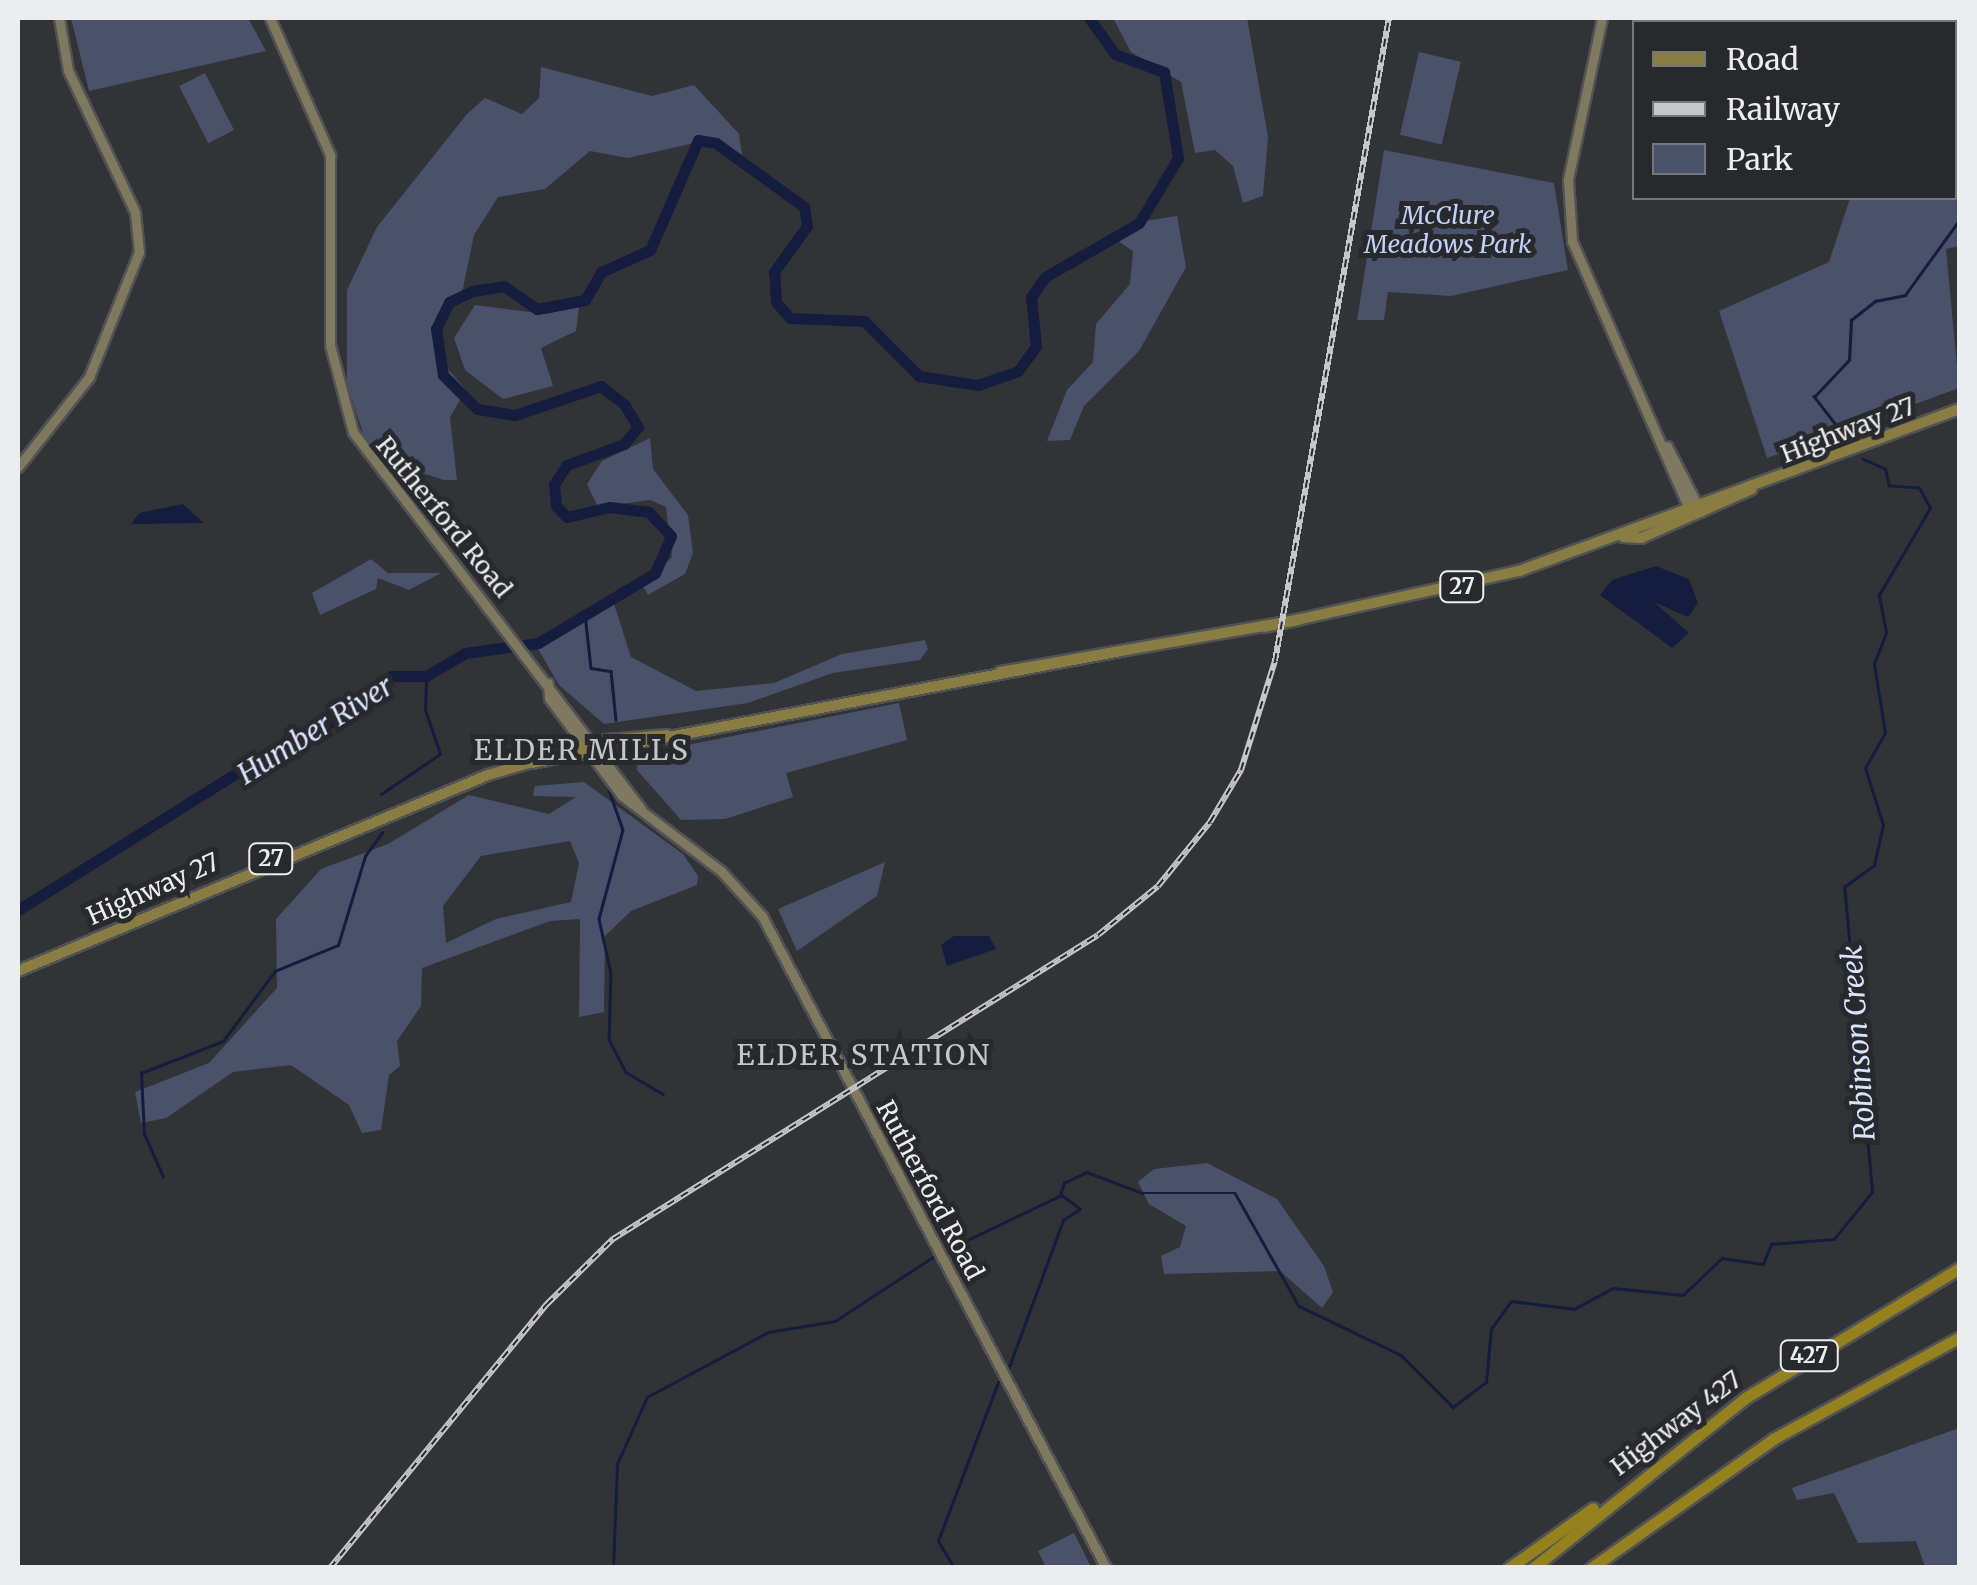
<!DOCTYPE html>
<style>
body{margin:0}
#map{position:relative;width:1977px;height:1585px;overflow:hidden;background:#323336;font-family:Merriweather,serif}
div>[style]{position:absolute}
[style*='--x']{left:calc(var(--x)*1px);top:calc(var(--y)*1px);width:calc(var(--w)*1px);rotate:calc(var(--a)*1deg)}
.green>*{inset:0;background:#49516b;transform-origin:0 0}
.water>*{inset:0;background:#151d3f}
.stream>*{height:2.5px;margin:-1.25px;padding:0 1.25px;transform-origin:1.25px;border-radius:1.25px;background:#151d3f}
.river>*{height:11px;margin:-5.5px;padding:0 5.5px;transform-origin:5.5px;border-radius:5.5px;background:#151d3f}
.roads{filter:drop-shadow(2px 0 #515254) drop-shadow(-2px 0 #515254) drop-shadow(0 2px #515254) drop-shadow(0 -2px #515254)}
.secondary>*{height:9px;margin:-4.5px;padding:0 4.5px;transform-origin:4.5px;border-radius:4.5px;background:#7f795f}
.primary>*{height:10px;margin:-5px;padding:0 5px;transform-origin:5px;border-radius:5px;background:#897d43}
.highway>*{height:11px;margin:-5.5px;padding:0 5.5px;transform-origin:5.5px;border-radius:5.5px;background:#96811f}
.rail>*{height:6px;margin-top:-3px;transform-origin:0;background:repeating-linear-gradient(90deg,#28292c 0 8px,#c6c7c9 0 16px);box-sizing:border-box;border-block:2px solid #c6c7c9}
span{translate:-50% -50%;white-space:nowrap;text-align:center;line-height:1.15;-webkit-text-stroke:10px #28292c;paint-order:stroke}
.shield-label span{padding:2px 8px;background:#28292c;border:2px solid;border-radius:8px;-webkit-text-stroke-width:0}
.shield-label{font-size:22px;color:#ecedef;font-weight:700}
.park-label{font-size:25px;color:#c2d0f7;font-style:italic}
.street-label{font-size:25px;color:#ecedef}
.water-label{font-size:28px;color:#dae3fe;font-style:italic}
.neighbourhood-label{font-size:28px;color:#c5c6ca;letter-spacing:2.5px}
.frame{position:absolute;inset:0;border:20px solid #ecedef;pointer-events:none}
.legend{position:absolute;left:1632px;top:20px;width:325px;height:180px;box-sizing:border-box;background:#28292c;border:2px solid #76777a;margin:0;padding:12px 18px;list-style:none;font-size:30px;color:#ecedef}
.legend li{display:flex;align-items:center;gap:20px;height:50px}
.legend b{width:50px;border:2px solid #76777a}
</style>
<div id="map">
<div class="green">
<div style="clip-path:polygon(71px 18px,248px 18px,266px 51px,89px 91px)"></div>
<div style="clip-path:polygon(1113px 18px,1247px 18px,1268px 137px,1263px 196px,1243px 203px,1233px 166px,1215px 150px,1195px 153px,1181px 82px,1131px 52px)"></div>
<div style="clip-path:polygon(1924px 18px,1959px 18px,1959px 246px,1946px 249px,1959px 388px,1767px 458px,1719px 311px,1829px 262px,1850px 198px,1954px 198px,1954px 22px)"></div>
<div style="left:1419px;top:52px;width:43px;height:85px;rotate:13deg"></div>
<div style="clip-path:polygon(541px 67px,652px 96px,694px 85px,739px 134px,742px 155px,703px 141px,628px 158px,590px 151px,545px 189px,498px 197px,474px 235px,463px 288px,432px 335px,436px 355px,466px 390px,450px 417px,457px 480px,444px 480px,388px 462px,364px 436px,347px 384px,347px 290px,377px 227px,467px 114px,485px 98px,522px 114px,539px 98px)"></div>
<div style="left:205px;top:73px;width:64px;height:29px;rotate:63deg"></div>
<div style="clip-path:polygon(1384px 150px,1554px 183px,1568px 270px,1451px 296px,1388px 292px,1384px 320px,1357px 320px)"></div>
<div style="clip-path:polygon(1177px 216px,1186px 267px,1139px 351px,1084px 406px,1070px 440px,1047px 441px,1067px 390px,1093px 362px,1096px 324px,1130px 284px,1133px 251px,1118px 241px,1145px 221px)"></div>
<div style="clip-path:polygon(475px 305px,545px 314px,579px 307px,576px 331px,541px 348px,553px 386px,503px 399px,465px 370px,454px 338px)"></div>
<div style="clip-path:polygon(650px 438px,653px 469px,688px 515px,693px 553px,685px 574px,648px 595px,643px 586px,672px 557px,666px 507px,650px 500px,598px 507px,587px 484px,602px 461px)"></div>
<div style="clip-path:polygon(371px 559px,388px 573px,441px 573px,409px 590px,378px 578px,376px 589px,320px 615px,312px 593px)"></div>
<div style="clip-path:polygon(614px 604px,631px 657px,696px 691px,774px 683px,842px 654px,925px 640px,928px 649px,920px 660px,833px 673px,748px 703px,604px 724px,559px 685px,537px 647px)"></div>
<div style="clip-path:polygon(899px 703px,907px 740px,786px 773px,793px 797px,725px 819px,681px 820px,637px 770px,638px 757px,667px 749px)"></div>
<div style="clip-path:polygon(evenodd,584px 782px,683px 854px,698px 876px,697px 885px,631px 911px,605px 936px,604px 1012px,579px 1017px,580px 919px,550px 921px,422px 968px,421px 1006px,397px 1041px,400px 1066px,389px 1075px,381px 1130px,362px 1133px,349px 1105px,291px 1065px,233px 1072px,166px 1118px,141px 1123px,135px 1092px,209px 1063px,277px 988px,276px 919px,321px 869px,388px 844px,469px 795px,549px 814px,576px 797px,533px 796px,535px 786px,584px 782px,570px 841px,579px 863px,571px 902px,496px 919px,446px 943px,443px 906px,481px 856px,570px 841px)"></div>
<div style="clip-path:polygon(885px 862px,877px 896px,797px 951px,778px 909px)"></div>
<div style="clip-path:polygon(1207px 1163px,1277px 1199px,1324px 1266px,1333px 1292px,1322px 1308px,1280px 1271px,1164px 1274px,1161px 1256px,1180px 1247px,1186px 1226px,1149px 1204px,1138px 1182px,1154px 1169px)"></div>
<div style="clip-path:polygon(1959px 1428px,1959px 1567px,1925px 1567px,1916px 1541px,1858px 1543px,1834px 1493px,1797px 1500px,1792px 1488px)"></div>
<div style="clip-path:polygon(1074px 1533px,1091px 1567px,1046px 1567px,1038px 1551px)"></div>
</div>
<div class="water">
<div style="clip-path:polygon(183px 504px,204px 523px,131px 524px,139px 513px)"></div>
<div style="clip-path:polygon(1656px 566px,1689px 579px,1698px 603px,1688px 617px,1654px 602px,1689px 633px,1672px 648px,1600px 595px,1612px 580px)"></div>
<div style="clip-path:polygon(954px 936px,989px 936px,996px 949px,947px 966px,941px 945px)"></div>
</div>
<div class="stream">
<div style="--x:1870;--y:18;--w:6;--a:45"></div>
<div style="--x:1845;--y:437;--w:51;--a:-127.8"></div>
<div style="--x:1814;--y:397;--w:51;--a:-46.6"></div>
<div style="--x:1849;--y:360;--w:40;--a:-87.1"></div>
<div style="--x:1851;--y:320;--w:31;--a:-38"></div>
<div style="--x:1875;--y:301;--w:31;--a:-11"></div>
<div style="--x:1905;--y:295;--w:94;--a:-54.1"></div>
<div style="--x:585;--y:614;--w:54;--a:83.7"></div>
<div style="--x:591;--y:668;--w:20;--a:9"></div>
<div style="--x:611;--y:671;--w:49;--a:84.2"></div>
<div style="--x:609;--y:790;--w:42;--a:70.7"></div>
<div style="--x:623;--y:830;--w:92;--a:105.1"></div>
<div style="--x:599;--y:919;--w:55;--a:77.5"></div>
<div style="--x:611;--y:973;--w:66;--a:91.7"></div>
<div style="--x:609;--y:1039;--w:37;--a:63"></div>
<div style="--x:626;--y:1072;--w:43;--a:30.7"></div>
<div style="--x:381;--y:794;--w:71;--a:-34.1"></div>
<div style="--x:440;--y:754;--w:46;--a:-108.8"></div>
<div style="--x:425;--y:710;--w:34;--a:-88"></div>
<div style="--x:163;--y:1177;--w:47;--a:-113.8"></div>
<div style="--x:144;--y:1134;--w:61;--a:-92.8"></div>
<div style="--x:141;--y:1073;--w:88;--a:-21.3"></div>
<div style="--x:223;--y:1041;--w:87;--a:-53.4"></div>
<div style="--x:275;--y:971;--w:68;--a:-22.4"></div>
<div style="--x:338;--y:945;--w:93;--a:-73.1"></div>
<div style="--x:365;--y:856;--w:29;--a:-54"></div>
<div style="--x:1060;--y:1195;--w:13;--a:-72"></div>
<div style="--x:1064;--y:1183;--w:25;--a:-26"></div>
<div style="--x:1087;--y:1172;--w:59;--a:20.9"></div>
<div style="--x:1142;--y:1193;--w:93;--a:0"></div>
<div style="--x:1235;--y:1193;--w:130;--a:60.5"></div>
<div style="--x:1299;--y:1306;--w:113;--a:25.7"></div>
<div style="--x:1401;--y:1355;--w:74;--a:45"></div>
<div style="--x:1453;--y:1407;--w:41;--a:-37.1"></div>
<div style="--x:1486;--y:1382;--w:53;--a:-84.6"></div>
<div style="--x:1491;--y:1329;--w:34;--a:-54"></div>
<div style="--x:1511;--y:1301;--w:64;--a:7.2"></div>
<div style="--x:1574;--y:1309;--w:44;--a:-28.3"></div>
<div style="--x:1613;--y:1288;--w:70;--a:5.7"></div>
<div style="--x:1683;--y:1295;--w:54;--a:-43.5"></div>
<div style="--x:1722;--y:1258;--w:41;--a:8.3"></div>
<div style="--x:1763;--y:1264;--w:22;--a:-68"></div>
<div style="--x:1771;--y:1244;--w:63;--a:-4.5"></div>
<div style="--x:1834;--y:1239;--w:60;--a:-51"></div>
<div style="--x:1872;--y:1192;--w:306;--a:-95.2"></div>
<div style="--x:1844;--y:887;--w:37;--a:-36"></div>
<div style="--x:1874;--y:865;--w:41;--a:-77.3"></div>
<div style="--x:1883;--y:825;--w:60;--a:-107.5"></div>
<div style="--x:1865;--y:768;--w:40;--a:-60.3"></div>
<div style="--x:1885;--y:733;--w:70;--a:-99.1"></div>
<div style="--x:1874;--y:664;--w:34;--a:-69"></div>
<div style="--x:1886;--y:632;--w:38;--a:-101"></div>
<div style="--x:1879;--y:595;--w:101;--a:-59.6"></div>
<div style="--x:1930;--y:508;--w:23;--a:-119"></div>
<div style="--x:1919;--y:488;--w:30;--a:-176"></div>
<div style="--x:1889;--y:486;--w:17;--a:-103"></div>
<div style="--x:1885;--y:469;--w:24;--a:-156"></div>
<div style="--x:949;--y:1249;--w:122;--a:-25.7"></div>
<div style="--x:1009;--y:1367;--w:157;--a:-69.8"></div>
<div style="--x:1063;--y:1220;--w:20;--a:-33"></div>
<div style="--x:1080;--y:1209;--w:22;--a:-144"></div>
<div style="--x:613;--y:1568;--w:104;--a:-87.8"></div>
<div style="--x:617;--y:1464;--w:73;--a:-65.9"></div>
<div style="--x:647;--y:1397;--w:137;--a:-28.2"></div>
<div style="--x:768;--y:1332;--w:68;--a:-9.3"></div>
<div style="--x:835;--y:1321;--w:121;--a:-33.2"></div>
<div style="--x:954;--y:1568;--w:31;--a:-121"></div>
<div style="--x:938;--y:1541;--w:170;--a:-69.3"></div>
</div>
<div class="river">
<div style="--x:18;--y:910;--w:324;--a:-32.1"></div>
<div style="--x:292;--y:738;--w:61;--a:-22"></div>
<div style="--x:349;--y:715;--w:58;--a:-42.2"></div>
<div style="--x:392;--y:676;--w:34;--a:0"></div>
<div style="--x:426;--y:676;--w:45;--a:-30.5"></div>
<div style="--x:465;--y:653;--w:74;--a:-7.8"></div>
<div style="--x:538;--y:643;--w:136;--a:-30.9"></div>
<div style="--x:655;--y:573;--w:40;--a:-66.6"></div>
<div style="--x:671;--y:536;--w:33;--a:-133"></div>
<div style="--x:649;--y:512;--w:40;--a:-172.9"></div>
<div style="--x:609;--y:507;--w:43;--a:166.6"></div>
<div style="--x:567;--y:517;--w:16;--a:-135"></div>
<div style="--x:556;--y:506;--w:22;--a:-95"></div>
<div style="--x:554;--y:484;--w:23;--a:-56"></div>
<div style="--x:567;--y:465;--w:61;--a:-20.2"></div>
<div style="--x:624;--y:444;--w:22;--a:-51"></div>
<div style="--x:638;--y:427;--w:26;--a:-121"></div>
<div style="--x:625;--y:405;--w:31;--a:-142"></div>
<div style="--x:601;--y:386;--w:91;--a:161.4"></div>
<div style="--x:515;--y:415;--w:38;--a:-171"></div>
<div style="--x:477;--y:409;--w:48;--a:-135"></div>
<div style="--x:443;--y:375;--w:47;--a:-98.7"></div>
<div style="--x:436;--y:329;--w:30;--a:-64"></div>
<div style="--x:449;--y:302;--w:26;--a:-25"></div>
<div style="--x:473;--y:291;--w:31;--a:-9"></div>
<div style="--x:504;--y:286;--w:40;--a:34.9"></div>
<div style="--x:537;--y:309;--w:49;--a:-10.6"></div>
<div style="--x:585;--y:300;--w:32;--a:-60"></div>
<div style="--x:601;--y:272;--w:54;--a:-24.2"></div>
<div style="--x:650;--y:250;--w:120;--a:-66.4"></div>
<div style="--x:698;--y:140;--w:18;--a:9"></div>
<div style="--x:716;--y:143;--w:109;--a:36"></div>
<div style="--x:804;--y:207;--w:19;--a:81"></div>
<div style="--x:807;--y:226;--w:57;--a:125.7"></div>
<div style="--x:774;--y:272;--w:30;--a:86"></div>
<div style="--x:776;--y:302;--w:21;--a:49"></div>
<div style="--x:790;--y:318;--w:74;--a:2.3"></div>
<div style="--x:864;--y:321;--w:78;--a:45"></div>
<div style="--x:919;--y:376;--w:60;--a:8.7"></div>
<div style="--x:978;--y:385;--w:42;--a:-19.3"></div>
<div style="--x:1018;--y:371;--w:31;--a:-54"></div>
<div style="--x:1036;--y:346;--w:49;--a:-95.8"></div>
<div style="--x:1031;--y:297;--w:24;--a:-55"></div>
<div style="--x:1045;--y:277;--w:108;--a:-29.9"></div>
<div style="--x:1139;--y:223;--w:76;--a:-59"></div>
<div style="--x:1178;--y:158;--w:87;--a:-99.2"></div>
<div style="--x:1164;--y:72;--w:52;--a:-159.8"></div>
<div style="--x:1115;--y:54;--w:44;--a:-125.8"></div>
</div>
<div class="roads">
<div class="secondary">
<div style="--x:270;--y:18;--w:150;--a:66.3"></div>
<div style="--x:330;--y:155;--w:190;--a:90"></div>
<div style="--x:330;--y:345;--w:90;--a:75.2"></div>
<div style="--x:353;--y:432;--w:474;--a:52.6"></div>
<div style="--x:1602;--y:18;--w:166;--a:101.9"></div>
<div style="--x:1568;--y:180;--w:61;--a:86.2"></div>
<div style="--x:1572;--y:241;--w:290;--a:66.4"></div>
<div style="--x:1667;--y:446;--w:74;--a:62.7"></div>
<div style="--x:18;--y:467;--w:115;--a:-51.7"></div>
<div style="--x:89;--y:377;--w:135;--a:-68.2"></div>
<div style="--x:139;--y:252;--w:40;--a:-95.7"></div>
<div style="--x:135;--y:212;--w:157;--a:-115.3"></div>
<div style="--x:68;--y:70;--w:53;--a:-99.8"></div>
<div style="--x:548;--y:683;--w:15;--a:86"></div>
<div style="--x:549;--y:698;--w:122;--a:53.3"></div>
<div style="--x:622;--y:796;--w:124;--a:37.1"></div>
<div style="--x:721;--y:871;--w:61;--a:47.7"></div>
<div style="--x:762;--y:916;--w:737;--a:62.18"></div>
</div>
<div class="primary">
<div style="--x:1623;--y:537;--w:18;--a:3"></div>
<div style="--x:1641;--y:538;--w:121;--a:-23.8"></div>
<div style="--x:1264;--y:627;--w:261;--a:-12.4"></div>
<div style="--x:1519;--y:571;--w:470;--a:-20.2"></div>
<div style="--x:1000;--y:672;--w:303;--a:-9.9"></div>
<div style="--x:532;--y:763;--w:605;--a:-10.77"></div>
<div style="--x:18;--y:971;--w:509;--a:-22.64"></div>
<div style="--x:488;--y:775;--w:124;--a:-16.4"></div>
<div style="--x:607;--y:740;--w:60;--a:-4.8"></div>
</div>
<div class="highway">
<div style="--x:1509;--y:1568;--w:103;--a:-35.5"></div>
<div style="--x:1533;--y:1568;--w:272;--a:-38.7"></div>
<div style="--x:1745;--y:1398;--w:251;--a:-31.2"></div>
<div style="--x:1591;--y:1568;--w:223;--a:-35.3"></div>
<div style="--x:1773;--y:1439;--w:213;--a:-28.6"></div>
</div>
</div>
<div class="rail">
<div style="--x:330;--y:1568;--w:342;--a:-50.6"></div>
<div style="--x:547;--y:1304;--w:93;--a:-44.6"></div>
<div style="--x:613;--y:1239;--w:572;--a:-32.08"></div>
<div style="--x:1098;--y:935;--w:77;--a:-39.2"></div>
<div style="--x:1158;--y:886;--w:82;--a:-50.9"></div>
<div style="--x:1210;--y:822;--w:61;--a:-59.2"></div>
<div style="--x:1241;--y:770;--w:114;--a:-72.7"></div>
<div style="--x:1275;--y:661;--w:653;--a:-79.95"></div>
</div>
<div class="shield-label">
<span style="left:1462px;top:587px">27</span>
<span style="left:271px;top:859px">27</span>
<span style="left:1809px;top:1356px">427</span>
</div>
<div class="park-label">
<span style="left:1448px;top:230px">McClure<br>Meadows Park</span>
</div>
<div class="street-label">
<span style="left:1848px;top:430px;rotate:-21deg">Highway 27</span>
<span style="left:444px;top:517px;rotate:51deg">Rutherford Road</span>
<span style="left:153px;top:889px;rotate:-24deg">Highway 27</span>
<span style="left:930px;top:1190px;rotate:62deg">Rutherford Road</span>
<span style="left:1676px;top:1423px;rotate:-37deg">Highway 427</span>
</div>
<div class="water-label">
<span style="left:315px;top:730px;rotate:-32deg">Humber River</span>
<span style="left:1858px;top:1043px;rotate:-94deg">Robinson Creek</span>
</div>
<div class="neighbourhood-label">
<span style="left:582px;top:750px">ELDER MILLS</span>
<span style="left:864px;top:1055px">ELDER STATION</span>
</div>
<div class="frame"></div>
<ul class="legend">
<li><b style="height:12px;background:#897d43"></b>Road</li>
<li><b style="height:12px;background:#c6c7c9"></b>Railway</li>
<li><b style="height:28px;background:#49516b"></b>Park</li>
</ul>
</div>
